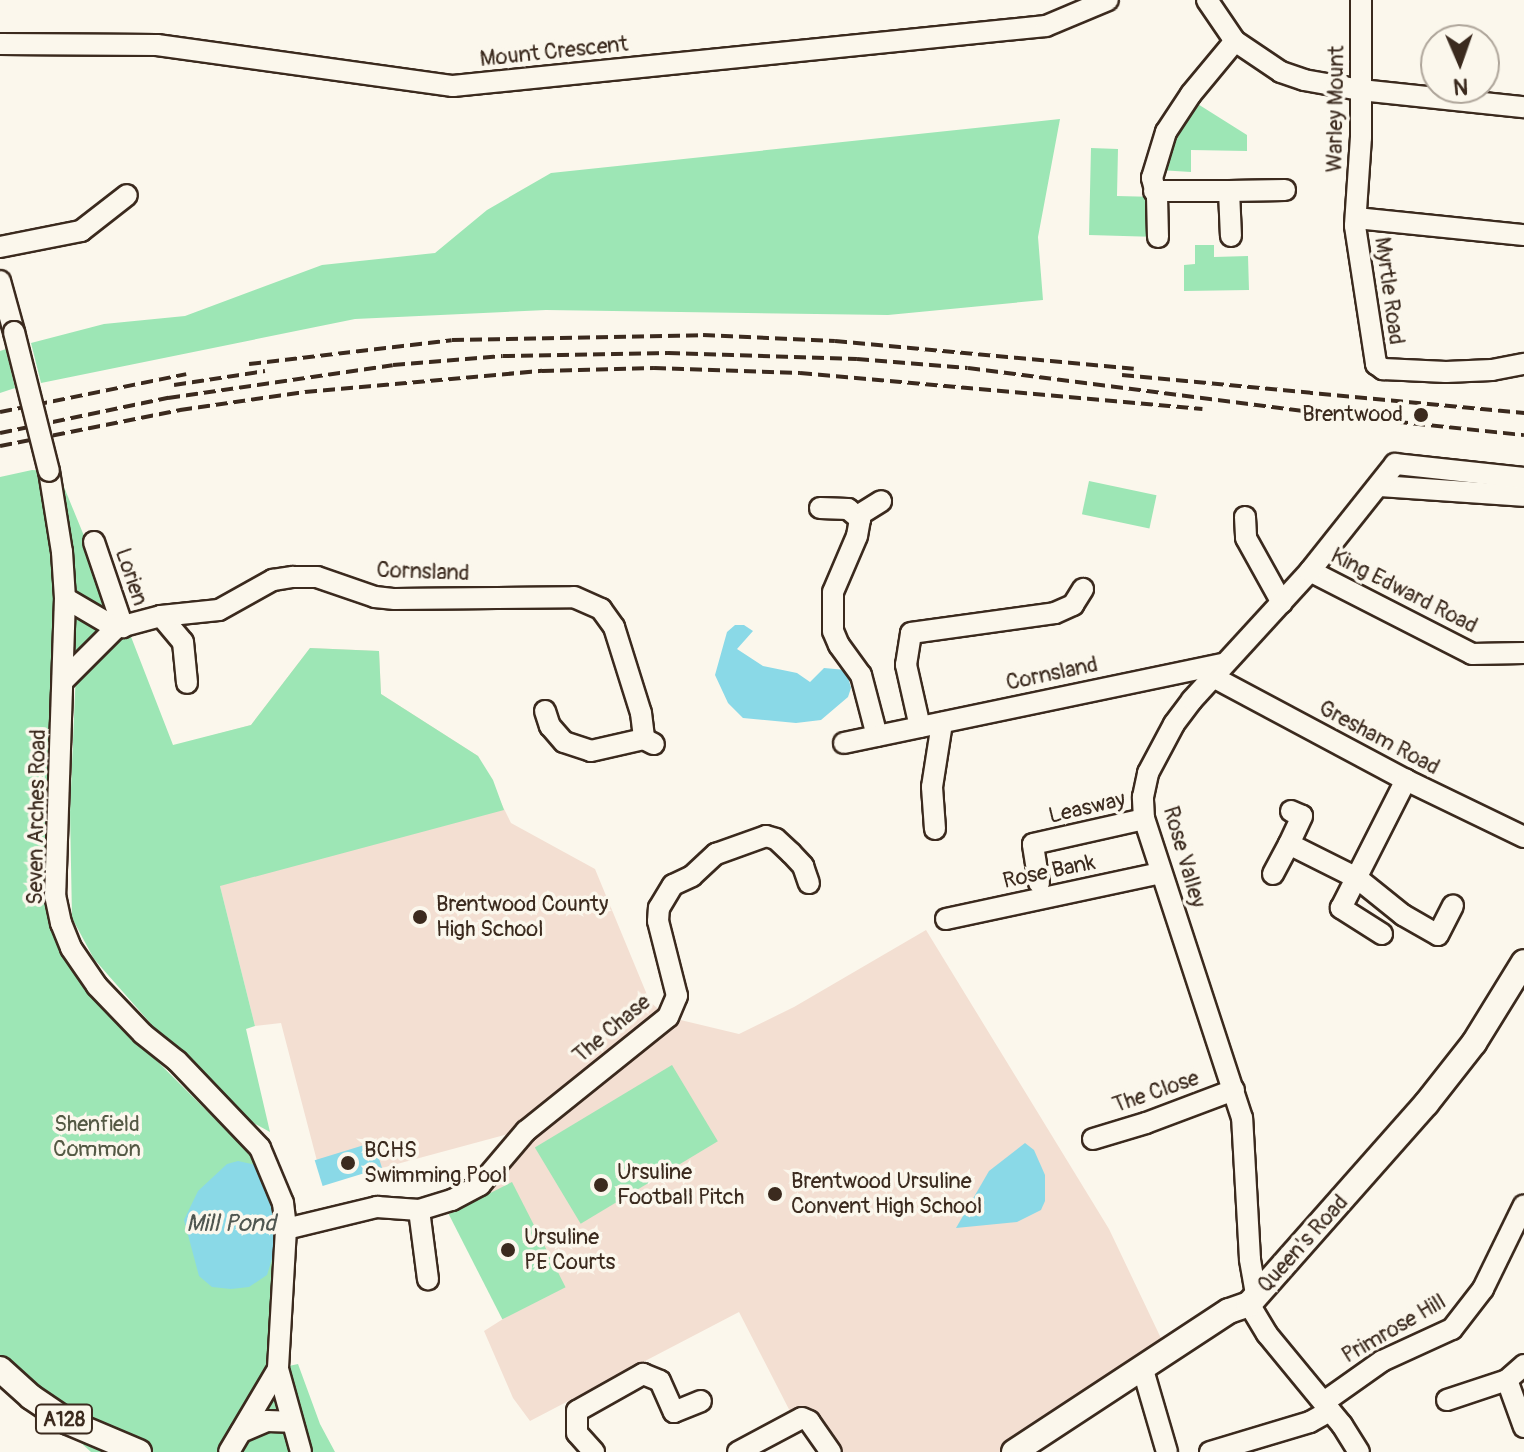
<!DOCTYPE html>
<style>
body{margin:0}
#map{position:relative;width:1524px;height:1452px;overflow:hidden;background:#fbf7ec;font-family:Pangolin,sans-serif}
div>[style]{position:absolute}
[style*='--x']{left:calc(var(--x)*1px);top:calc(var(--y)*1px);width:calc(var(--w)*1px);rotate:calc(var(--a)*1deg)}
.built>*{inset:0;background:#f3dfd2}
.green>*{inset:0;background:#9de6b5;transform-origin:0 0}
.water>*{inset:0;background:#8ad9e7;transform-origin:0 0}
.roads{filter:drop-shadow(2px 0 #3b2a1e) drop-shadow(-2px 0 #3b2a1e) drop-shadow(0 2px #3b2a1e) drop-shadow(0 -2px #3b2a1e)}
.minor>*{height:20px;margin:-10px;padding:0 10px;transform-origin:10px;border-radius:10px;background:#fbf7ec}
.major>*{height:24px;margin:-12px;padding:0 12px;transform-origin:12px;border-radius:12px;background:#fbf7ec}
.rail>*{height:4px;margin-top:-2px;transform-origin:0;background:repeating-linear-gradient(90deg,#3b2a1e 0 12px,transparent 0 18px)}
.bridges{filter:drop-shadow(2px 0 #3b2a1e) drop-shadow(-2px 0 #3b2a1e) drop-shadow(0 2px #3b2a1e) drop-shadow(0 -2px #3b2a1e)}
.minor-bridge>*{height:20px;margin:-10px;padding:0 10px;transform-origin:10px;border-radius:10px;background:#fbf7ec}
.dots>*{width:22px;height:22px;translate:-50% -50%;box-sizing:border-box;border:4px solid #fbf7ec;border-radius:50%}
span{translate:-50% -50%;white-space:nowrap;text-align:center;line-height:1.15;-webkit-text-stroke:7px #fbf7ec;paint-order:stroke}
.shield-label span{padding:2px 6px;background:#fbf7ec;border:2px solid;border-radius:6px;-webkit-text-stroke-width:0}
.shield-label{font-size:20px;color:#3b2a1e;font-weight:700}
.street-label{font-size:22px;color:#3b2a1e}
.poi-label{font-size:22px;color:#3b2a1e}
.right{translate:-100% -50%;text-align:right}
.left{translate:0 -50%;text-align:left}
.park-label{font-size:22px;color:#545944}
.water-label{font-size:24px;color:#4f5650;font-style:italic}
.north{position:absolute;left:1420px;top:24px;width:80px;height:80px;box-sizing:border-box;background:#fbf7ec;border:2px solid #aea59a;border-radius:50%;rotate:178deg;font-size:22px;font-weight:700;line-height:32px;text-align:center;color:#3b2a1e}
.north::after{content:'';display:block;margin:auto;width:28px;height:36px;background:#3b2a1e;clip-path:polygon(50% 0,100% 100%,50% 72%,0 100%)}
</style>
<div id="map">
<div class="built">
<div style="clip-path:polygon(310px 648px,379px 651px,381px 694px,478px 756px,511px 823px,595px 869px,650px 1002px,668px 1017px,739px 1034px,794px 1007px,926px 930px,1109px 1229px,1168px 1353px,1022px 1452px,831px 1452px,796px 1423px,739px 1312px,530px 1421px,513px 1398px,484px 1331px,503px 1319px,445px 1203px,480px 1184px,516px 1132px,323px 1184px,281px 1023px,255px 1026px,208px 838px,173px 746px,251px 725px)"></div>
</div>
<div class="green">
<div style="clip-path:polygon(1193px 101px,1247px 135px,1247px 151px,1191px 150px,1191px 172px,1159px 170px)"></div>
<div style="clip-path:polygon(1060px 119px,1038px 237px,1043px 300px,888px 315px,546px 310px,355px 319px,41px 383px,31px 343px,104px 324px,185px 316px,322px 265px,435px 253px,487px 210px,551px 173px)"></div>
<div style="clip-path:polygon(1091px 148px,1118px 149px,1117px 196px,1157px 197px,1158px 237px,1089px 235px)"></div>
<div style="clip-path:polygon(1195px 245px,1214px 245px,1214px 257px,1248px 256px,1249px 290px,1184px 291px,1184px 265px,1195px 264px)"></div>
<div style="clip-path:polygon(6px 349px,15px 388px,0 393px,0 351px)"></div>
<div style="clip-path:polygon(32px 470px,49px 471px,54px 494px,64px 487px,98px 570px,128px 629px,173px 745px,251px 725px,310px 648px,379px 651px,381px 694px,478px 756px,493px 780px,504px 810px,220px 886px,255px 1026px,246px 1029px,270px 1132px,250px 1121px,159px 1033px,94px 959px,72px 918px,70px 812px,76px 670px,63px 681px,51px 660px,49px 901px,66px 955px,86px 990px,233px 1137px,241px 1129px,278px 1185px,281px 1381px,289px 1366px,298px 1364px,320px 1424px,335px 1452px,91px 1452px,0 1369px,0 477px)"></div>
<div style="left:1089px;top:481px;width:69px;height:34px;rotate:12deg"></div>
<div style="left:672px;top:1065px;width:89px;height:160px;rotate:59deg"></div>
<div style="left:512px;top:1182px;width:118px;height:71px;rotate:63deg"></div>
</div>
<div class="water">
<div style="clip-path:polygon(735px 625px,744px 625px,753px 631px,737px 649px,763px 666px,797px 673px,810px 682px,824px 668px,846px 670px,851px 688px,848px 697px,821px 720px,796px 723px,743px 718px,728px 703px,715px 675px,727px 632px)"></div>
<div style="left:374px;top:1142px;width:27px;height:62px;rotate:73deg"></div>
<div style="clip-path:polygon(1025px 1143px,1034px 1150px,1045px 1175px,1045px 1201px,1041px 1210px,1017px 1222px,956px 1228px,989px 1171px)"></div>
<div style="clip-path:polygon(238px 1161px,260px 1166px,274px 1200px,276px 1246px,267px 1275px,249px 1287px,231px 1289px,212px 1287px,199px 1276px,184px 1220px,198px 1191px,227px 1164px)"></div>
</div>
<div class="roads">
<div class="minor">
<div style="--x:1207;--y:0;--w:50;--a:55.7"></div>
<div style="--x:1235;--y:41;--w:55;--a:34"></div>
<div style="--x:1281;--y:72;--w:24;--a:19"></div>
<div style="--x:1304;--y:80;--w:58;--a:10"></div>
<div style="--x:1361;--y:90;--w:164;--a:6"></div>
<div style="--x:1361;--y:0;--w:137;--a:90"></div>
<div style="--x:1361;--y:137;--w:89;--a:93.9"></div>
<div style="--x:1355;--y:226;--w:140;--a:81.3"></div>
<div style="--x:1376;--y:364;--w:9;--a:36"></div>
<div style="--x:1383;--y:369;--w:63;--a:2.7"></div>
<div style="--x:1446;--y:372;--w:46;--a:-2.5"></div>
<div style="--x:1492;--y:370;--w:33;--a:-11"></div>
<div style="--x:0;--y:44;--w:157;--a:0.4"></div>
<div style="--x:157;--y:45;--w:299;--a:7.9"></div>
<div style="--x:453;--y:86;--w:596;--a:-5.78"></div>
<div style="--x:1046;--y:26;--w:67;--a:-22.8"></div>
<div style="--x:1154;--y:191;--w:75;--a:0"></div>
<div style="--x:1229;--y:191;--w:45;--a:87.5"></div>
<div style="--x:1229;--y:191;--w:56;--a:-1"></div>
<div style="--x:1356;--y:218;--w:169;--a:5.8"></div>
<div style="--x:1158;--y:237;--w:40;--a:-91.4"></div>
<div style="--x:1157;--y:197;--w:20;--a:-105"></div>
<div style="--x:1152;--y:178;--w:48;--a:-73.1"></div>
<div style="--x:1166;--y:132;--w:45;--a:-56.7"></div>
<div style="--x:1191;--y:94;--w:69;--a:-50.3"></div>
<div style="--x:0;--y:247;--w:83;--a:-11.2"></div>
<div style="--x:81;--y:231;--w:58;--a:-38"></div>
<div style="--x:0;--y:281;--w:53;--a:74.6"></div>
<div style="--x:49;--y:471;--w:82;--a:80.9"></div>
<div style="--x:62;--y:552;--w:46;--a:86.3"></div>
<div style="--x:65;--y:598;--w:297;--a:91.9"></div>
<div style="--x:55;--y:895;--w:29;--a:78"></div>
<div style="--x:61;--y:923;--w:27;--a:68"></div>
<div style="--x:71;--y:948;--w:46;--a:55.6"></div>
<div style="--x:97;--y:986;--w:66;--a:46.2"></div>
<div style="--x:143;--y:1034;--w:43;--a:38.5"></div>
<div style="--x:177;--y:1061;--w:120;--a:46.3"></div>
<div style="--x:260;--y:1148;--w:60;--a:67.3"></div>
<div style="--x:283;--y:1203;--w:26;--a:83"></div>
<div style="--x:286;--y:1229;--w:140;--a:93.3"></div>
<div style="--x:278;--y:1369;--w:96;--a:120.6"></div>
<div style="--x:1379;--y:486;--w:145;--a:3.9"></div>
<div style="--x:820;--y:508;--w:28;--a:2"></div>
<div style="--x:848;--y:509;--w:16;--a:40"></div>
<div style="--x:860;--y:519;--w:17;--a:100"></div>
<div style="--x:857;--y:536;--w:61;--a:113.2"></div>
<div style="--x:833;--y:592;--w:39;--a:90"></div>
<div style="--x:833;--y:631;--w:15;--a:67"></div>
<div style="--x:839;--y:645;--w:37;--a:54"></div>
<div style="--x:861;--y:675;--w:63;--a:75.3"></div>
<div style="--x:859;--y:515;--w:26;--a:-32"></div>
<div style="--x:1245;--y:517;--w:21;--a:87"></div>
<div style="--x:1246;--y:538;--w:74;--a:61"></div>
<div style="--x:94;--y:542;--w:90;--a:71.2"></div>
<div style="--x:1310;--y:571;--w:182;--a:27.1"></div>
<div style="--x:1472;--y:654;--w:52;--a:-1.1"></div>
<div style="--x:65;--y:598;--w:59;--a:30.5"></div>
<div style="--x:161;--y:616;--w:34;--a:50"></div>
<div style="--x:183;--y:642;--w:41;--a:84.4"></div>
<div style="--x:1213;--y:677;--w:219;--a:28.1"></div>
<div style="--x:1406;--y:780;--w:131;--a:25.8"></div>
<div style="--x:63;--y:681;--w:75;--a:-45"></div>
<div style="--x:116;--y:628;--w:47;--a:-14.9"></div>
<div style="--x:161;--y:616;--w:58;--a:-5.9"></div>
<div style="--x:219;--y:610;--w:62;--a:-29.1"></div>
<div style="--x:273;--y:580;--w:20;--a:-9"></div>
<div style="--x:293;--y:577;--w:24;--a:0"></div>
<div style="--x:317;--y:577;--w:61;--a:19"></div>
<div style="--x:375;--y:597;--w:20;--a:6"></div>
<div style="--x:395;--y:599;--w:179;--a:-0.6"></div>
<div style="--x:574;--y:597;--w:30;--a:24"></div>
<div style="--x:601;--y:609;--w:22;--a:54"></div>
<div style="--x:614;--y:627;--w:90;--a:72.6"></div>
<div style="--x:641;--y:713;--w:26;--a:83"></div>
<div style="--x:644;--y:739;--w:11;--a:27"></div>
<div style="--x:545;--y:711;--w:16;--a:72"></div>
<div style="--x:550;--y:726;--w:21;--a:49"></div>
<div style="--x:564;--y:742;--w:28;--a:18"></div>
<div style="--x:591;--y:751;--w:54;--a:-12.8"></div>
<div style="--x:920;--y:727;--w:64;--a:-102.7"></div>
<div style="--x:906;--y:665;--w:32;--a:-81"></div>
<div style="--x:911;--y:633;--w:145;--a:-7.9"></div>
<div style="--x:1055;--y:613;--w:20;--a:-24"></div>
<div style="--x:1073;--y:605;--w:19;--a:-58"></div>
<div style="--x:844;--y:743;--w:387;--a:-11.8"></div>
<div style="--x:935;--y:829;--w:42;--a:-94.1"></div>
<div style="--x:932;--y:787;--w:65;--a:-81.1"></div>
<div style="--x:1289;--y:844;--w:31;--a:-65"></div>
<div style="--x:1302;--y:816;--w:12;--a:-156"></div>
<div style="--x:1273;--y:874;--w:34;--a:-62"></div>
<div style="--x:1289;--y:844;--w:76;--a:26.6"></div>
<div style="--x:1357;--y:878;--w:59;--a:38.8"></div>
<div style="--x:1403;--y:915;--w:40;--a:29.7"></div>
<div style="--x:1438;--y:935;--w:33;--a:-63"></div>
<div style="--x:1039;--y:883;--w:39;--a:-99"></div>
<div style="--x:1033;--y:844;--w:114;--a:-12.7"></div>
<div style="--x:946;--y:919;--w:220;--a:-12.1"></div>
<div style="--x:1382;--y:934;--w:49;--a:-147.6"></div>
<div style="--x:1341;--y:908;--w:144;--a:-63.1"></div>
<div style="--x:1093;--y:1139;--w:55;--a:-16.8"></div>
<div style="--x:1146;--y:1123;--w:94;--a:-20.6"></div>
<div style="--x:419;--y:1210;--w:70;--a:82.6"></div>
<div style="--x:286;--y:1229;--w:94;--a:-13.6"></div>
<div style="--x:377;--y:1207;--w:42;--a:4.1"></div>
<div style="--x:419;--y:1210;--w:34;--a:-17"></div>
<div style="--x:452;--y:1200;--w:32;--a:-28"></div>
<div style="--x:480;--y:1185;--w:71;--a:-49.6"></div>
<div style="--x:526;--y:1131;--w:182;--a:-38.8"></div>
<div style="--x:668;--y:1017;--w:23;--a:-67"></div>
<div style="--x:677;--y:996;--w:77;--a:-104.2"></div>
<div style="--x:658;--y:921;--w:13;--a:-86"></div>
<div style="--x:659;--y:908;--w:27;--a:-59"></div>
<div style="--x:673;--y:885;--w:21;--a:-25"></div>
<div style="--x:692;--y:876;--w:33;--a:-43"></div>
<div style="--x:716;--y:854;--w:53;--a:-19.8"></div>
<div style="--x:766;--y:836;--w:10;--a:17"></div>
<div style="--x:776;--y:839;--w:21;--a:43"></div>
<div style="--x:791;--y:853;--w:18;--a:47"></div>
<div style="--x:803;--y:866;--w:18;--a:71"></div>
<div style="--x:1256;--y:1294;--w:36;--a:-100"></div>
<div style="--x:1250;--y:1259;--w:141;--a:-93.2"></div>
<div style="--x:1242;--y:1118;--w:315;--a:-108.1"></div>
<div style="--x:1144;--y:819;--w:22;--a:-93"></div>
<div style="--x:1143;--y:797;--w:25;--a:-78"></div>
<div style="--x:1148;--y:773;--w:55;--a:-62"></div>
<div style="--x:1174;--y:724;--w:30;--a:-53"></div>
<div style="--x:1192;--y:700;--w:175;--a:-47.5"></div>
<div style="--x:1310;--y:571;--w:137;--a:-51.5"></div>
<div style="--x:1395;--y:464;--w:130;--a:6.2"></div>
<div style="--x:1249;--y:1304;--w:35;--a:59"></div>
<div style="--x:1267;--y:1334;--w:118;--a:50.5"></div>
<div style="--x:1342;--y:1425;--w:32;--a:58"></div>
<div style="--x:278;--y:1369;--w:86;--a:74.5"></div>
<div style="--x:1143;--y:1370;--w:85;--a:73.7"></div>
<div style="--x:1507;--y:1380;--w:50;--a:70.1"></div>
<div style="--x:1447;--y:1400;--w:63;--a:-18.4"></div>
<div style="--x:1507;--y:1380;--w:23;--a:-41"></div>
<div style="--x:1324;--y:1402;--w:71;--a:-35.3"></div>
<div style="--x:1382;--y:1361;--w:77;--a:-24.6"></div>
<div style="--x:1452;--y:1329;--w:51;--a:-52.2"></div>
<div style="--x:1483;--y:1289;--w:93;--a:-64"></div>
<div style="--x:241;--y:1432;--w:28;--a:-23"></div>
<div style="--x:267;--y:1421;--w:24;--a:2"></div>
<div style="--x:594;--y:1452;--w:25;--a:-132"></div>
<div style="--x:577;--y:1433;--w:22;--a:-90"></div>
<div style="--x:577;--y:1411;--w:76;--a:-29.3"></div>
<div style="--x:643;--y:1374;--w:18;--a:22"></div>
<div style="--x:660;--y:1381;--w:34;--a:66"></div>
<div style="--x:674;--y:1412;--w:29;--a:-22"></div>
<div style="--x:738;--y:1452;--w:72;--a:-28"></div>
<div style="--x:802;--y:1418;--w:8;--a:23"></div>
<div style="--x:809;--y:1421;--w:38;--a:55"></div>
<div style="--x:1210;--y:1452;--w:104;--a:-16.7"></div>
<div style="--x:1310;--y:1422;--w:23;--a:-29"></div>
</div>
<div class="major">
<div style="--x:0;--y:1369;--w:42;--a:42.1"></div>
<div style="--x:31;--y:1397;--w:45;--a:34"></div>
<div style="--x:68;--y:1422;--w:77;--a:22.9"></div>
<div style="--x:1014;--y:1452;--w:257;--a:-33.3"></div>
<div style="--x:1229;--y:1311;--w:21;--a:-19"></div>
<div style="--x:1249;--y:1304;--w:267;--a:-48.5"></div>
<div style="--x:1426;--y:1104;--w:78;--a:-51.8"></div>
<div style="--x:1474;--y:1043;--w:95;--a:-58.3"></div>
</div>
</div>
<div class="rail">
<div style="--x:249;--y:364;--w:204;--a:-6.7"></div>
<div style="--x:452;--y:340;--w:251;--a:-1.1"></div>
<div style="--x:703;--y:335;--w:132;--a:2.6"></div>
<div style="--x:835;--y:341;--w:300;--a:5.3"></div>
<div style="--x:1122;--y:375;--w:404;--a:5.4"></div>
<div style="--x:174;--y:385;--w:92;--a:-8.7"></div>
<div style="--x:0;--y:412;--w:190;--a:-11.5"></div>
<div style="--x:0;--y:433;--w:172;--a:-11.8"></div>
<div style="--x:168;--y:398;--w:227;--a:-8.3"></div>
<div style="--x:393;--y:365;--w:110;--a:-4.7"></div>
<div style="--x:503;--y:356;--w:165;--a:-1"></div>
<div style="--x:668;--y:353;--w:189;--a:1.8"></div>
<div style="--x:857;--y:359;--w:111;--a:4.6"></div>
<div style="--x:968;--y:368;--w:377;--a:7.3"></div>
<div style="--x:1342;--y:416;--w:183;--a:6"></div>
<div style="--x:0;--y:446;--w:184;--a:-11.3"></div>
<div style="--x:180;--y:410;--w:126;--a:-8.2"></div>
<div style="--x:305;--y:392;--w:238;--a:-5.1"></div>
<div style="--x:542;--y:371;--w:112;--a:-1.5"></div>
<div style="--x:654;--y:368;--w:146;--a:2"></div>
<div style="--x:800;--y:373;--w:404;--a:5.1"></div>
</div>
<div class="bridges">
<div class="minor-bridge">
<div style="--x:14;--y:332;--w:143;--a:75.9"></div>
</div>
</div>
<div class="dots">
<div style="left:1421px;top:415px;background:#3b2a1e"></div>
<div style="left:420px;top:917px;background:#3b2a1e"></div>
<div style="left:348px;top:1163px;background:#3b2a1e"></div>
<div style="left:601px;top:1185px;background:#3b2a1e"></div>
<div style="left:775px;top:1194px;background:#3b2a1e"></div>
<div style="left:508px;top:1250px;background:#3b2a1e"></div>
</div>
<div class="shield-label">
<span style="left:64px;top:1419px">A128</span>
</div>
<div class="street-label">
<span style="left:554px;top:52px;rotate:-6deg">Mount Crescent</span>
<span style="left:1336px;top:109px;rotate:-89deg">Warley Mount</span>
<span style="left:1389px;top:291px;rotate:82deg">Myrtle Road</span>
<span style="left:423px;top:572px;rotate:2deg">Cornsland</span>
<span style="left:131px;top:577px;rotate:71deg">Lorien</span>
<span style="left:1404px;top:591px;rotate:27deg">King Edward Road</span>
<span style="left:1052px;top:674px;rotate:-12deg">Cornsland</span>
<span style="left:1379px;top:738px;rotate:28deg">Gresham Road</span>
<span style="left:1087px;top:808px;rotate:-13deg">Leasway</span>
<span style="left:37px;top:817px;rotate:-89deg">Seven Arches Road</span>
<span style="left:1184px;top:857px;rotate:74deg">Rose Valley</span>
<span style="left:1049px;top:872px;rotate:-12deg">Rose Bank</span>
<span style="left:612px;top:1029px;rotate:-40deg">The Chase</span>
<span style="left:1156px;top:1092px;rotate:-19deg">The Close</span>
<span style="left:1303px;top:1244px;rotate:-48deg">Queen's Road</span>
<span style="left:1394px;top:1329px;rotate:-30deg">Primrose Hill</span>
</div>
<div class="poi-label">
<span class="right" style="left:1403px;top:415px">Brentwood</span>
<span class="left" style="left:436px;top:917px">Brentwood County<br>High School</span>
<span class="left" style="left:364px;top:1163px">BCHS<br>Swimming Pool</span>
<span class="left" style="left:617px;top:1185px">Ursuline<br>Football Pitch</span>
<span class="left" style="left:791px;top:1194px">Brentwood Ursuline<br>Convent High School</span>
<span class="left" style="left:524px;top:1250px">Ursuline<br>PE Courts</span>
</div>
<div class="park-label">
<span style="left:97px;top:1137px">Shenfield<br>Common</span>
</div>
<div class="water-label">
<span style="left:231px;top:1224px">Mill Pond</span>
</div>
<div class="north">N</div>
</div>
